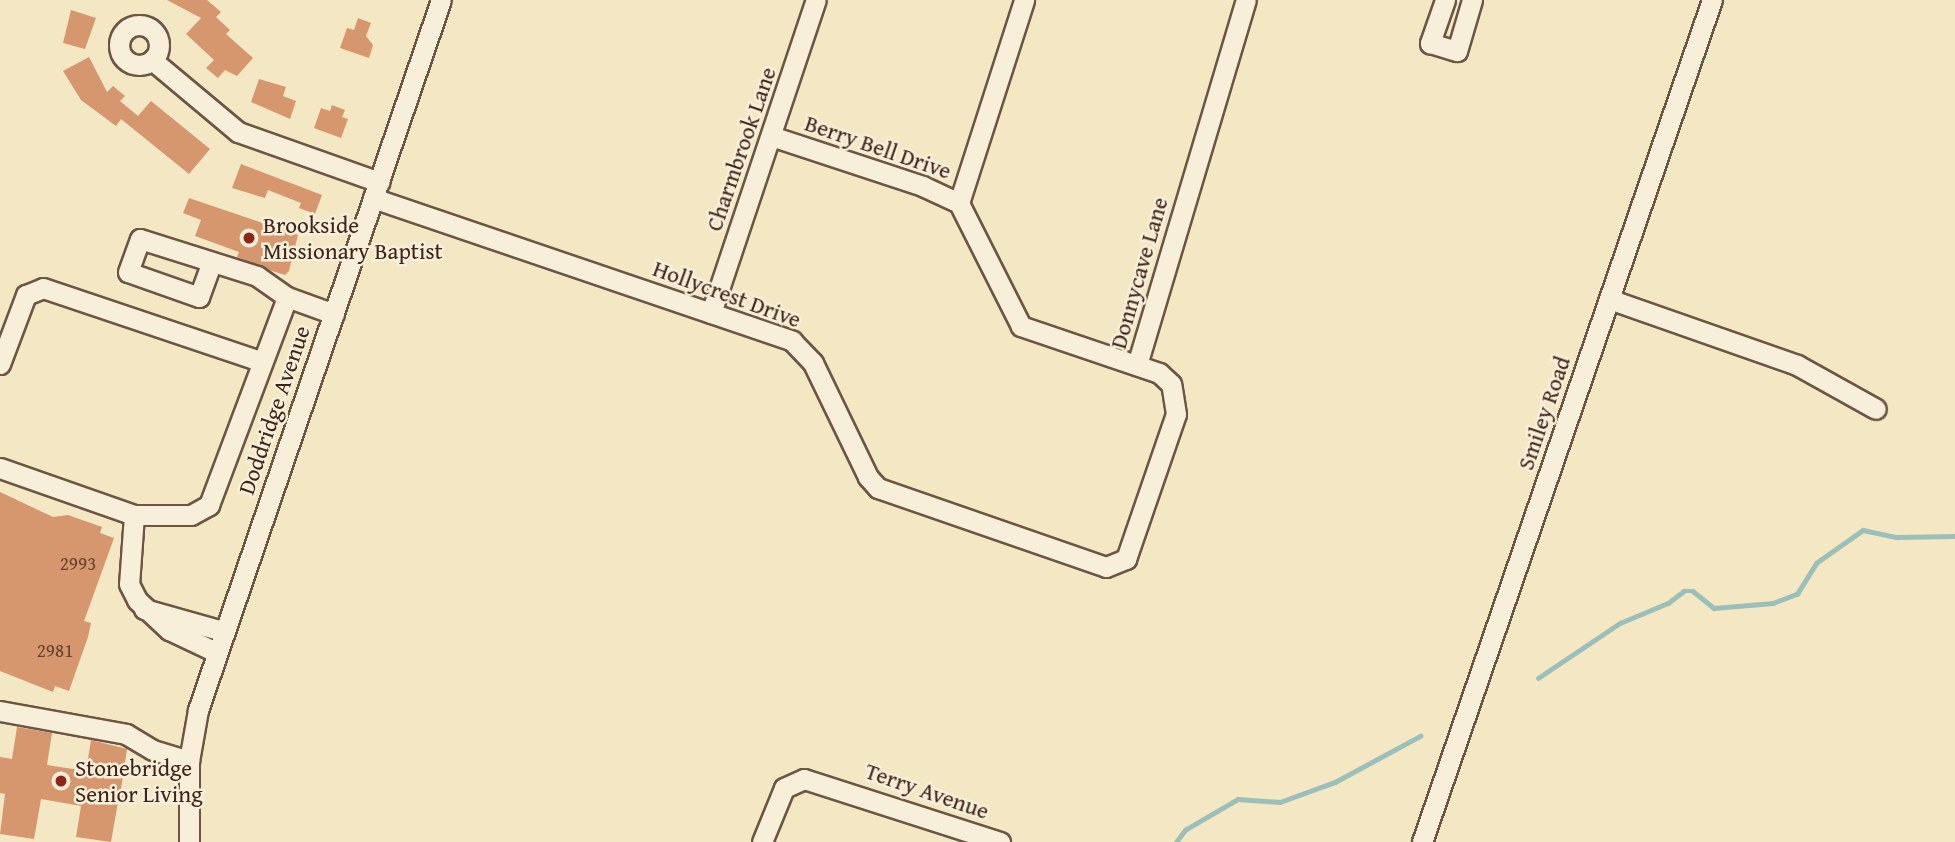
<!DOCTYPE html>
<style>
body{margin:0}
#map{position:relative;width:1955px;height:842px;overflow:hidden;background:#f3e7c4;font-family:"Gentium Book Plus",serif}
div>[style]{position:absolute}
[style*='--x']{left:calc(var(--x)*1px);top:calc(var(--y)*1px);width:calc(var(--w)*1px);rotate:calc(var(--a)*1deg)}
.stream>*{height:4.5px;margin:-2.25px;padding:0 2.25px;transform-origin:2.25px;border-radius:2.25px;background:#9dbfb9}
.building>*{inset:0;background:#d6976e}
.roads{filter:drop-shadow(2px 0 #6c5543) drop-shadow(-2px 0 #6c5543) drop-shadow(0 2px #6c5543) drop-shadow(0 -2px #6c5543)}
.minor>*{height:19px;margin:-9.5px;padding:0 9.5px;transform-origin:9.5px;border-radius:9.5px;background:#f7efd9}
.minor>.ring{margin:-9.5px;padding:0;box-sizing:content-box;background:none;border:19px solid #f7efd9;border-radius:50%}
.dots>*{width:19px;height:19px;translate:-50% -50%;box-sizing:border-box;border:4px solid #f7efd9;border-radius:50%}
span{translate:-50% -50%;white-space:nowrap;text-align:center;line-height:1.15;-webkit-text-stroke:5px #f7efd9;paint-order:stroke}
.number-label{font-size:19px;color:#65412e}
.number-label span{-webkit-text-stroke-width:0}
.street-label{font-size:23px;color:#3f2418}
.poi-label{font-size:23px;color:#3f2418}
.left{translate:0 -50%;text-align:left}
</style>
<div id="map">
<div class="stream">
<div style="--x:1538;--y:678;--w:99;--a:-33.9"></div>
<div style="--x:1620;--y:623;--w:52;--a:-22.6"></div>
<div style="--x:1668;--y:603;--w:20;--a:-37"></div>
<div style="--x:1684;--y:591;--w:9;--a:0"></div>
<div style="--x:1693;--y:591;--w:27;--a:39"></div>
<div style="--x:1714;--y:608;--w:59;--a:-4.8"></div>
<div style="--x:1773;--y:603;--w:26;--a:-21"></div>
<div style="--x:1797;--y:594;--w:36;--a:-58"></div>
<div style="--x:1816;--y:563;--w:57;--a:-35.1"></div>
<div style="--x:1863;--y:530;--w:35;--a:12"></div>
<div style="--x:1897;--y:537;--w:58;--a:-1"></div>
<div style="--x:1176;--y:842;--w:15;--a:-53"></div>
<div style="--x:1185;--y:830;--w:61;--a:-30.3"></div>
<div style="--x:1238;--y:799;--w:42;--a:4.1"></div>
<div style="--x:1280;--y:802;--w:59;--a:-20"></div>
<div style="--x:1335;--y:782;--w:97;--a:-28.4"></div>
</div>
<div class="building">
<div style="clip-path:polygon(167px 0,207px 0,221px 12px,216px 17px,230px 30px,226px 34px,253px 58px,237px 76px,225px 70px,218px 78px,206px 68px,214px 60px,186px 34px,201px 18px)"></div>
<div style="clip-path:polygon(71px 10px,96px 18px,85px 49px,63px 43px)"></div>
<div style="clip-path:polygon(358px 18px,371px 23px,366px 36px,373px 45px,369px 58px,340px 48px,347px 28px,354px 30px)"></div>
<div style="clip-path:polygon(89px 57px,107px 92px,113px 86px,125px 96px,120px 101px,138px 116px,151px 101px,210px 149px,189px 174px,121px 119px,116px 126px,81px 100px,63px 71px)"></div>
<div style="clip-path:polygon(259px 79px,286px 87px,283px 96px,296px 101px,290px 119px,251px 102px)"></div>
<div style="clip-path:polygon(332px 105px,345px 110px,342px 117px,348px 119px,341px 138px,314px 128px,321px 108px,330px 111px)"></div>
<div style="clip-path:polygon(241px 164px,322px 195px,315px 214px,299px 208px,301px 203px,268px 190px,265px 198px,232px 188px)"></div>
<div style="clip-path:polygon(189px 198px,298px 235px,289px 271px,285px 275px,269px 270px,237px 257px,239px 252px,195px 236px,201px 220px,183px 213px)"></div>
<div style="clip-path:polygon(0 492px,53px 517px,68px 515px,102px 527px,100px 533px,114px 538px,84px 621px,91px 623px,88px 637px,69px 691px,55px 686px,53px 692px,0 671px)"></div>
<div style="clip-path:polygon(17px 727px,52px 733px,47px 765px,86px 771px,91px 740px,127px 749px,121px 789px,126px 790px,124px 803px,118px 802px,111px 842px,76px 837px,81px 806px,41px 799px,34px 839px,0 834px,5px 794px,0 793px,0 757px,12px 759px)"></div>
</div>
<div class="roads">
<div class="minor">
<div style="--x:1445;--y:0;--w:46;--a:109.2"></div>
<div style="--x:1430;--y:43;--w:28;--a:17"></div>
<div style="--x:1457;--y:51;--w:53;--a:-73.6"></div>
<div class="ring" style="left:119px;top:25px;width:21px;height:21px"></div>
<div style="--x:152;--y:60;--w:112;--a:39.9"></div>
<div style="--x:238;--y:132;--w:150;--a:19.5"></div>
<div style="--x:373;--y:198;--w:443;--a:18.8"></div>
<div style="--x:792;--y:341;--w:30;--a:46"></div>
<div style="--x:813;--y:363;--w:127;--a:64.2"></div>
<div style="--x:868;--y:477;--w:15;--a:48"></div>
<div style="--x:878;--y:488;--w:241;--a:19.1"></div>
<div style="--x:1106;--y:567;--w:22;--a:-22"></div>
<div style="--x:1126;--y:559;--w:153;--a:-71"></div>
<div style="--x:1176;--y:414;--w:30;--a:-99"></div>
<div style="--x:1171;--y:384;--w:16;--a:-137"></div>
<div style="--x:1159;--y:373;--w:146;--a:-161.2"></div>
<div style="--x:1021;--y:326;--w:138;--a:-116.8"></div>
<div style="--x:959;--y:203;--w:40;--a:-155"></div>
<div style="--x:923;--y:186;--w:160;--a:-161.8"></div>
<div style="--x:959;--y:203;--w:213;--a:-72.2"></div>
<div style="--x:211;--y:264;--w:35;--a:110"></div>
<div style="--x:199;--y:297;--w:75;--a:-160.6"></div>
<div style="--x:128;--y:272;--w:35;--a:-70"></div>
<div style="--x:140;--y:239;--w:123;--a:17.5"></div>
<div style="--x:257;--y:276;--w:37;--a:35"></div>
<div style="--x:1609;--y:299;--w:199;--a:19.3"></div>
<div style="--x:1797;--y:365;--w:90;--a:29.1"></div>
<div style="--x:711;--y:313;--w:330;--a:-71.5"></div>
<div style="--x:0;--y:364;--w:74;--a:-69.4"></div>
<div style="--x:26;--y:295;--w:18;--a:-22"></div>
<div style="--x:43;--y:288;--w:229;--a:18.6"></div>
<div style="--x:1137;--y:365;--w:381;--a:-73.4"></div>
<div style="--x:0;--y:468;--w:142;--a:19.3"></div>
<div style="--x:134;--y:515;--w:69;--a:94.1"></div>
<div style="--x:129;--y:584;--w:18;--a:63"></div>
<div style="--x:137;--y:600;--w:44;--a:43.2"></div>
<div style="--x:169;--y:630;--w:52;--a:25.1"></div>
<div style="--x:134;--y:515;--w:57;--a:0"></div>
<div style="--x:191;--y:515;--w:21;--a:-29"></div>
<div style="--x:209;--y:505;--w:222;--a:-69.4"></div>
<div style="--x:287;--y:297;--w:50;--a:19.9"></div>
<div style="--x:144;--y:609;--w:82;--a:15.6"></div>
<div style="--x:0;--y:711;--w:128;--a:10.3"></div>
<div style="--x:126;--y:734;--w:31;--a:31"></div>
<div style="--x:153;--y:750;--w:38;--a:17"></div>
<div style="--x:189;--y:842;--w:81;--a:-90"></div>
<div style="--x:189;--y:761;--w:52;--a:-80"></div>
<div style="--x:198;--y:710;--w:750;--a:-71.11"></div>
<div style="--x:762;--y:842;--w:58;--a:-67.8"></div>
<div style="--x:784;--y:788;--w:22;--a:-24"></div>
<div style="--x:804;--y:779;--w:206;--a:17.8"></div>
<div style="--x:1422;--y:842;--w:891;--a:-71"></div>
</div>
</div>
<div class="dots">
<div style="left:249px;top:238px;background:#8f2418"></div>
<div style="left:61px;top:781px;background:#8f2418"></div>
</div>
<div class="number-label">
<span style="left:78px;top:564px">2993</span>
<span style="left:55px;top:651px">2981</span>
</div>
<div class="street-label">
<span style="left:878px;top:147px;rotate:19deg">Berry Bell Drive</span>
<span style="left:741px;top:149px;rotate:-71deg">Charmbrook Lane</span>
<span style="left:1139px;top:273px;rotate:-74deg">Donnycave Lane</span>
<span style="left:727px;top:294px;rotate:20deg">Hollycrest Drive</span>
<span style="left:274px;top:410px;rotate:-71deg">Doddridge Avenue</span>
<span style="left:1544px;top:413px;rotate:-71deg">Smiley Road</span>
<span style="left:927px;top:791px;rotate:19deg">Terry Avenue</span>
</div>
<div class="poi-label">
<span class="left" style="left:263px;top:238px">Brookside<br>Missionary Baptist</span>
<span class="left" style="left:75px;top:781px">Stonebridge<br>Senior Living</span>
</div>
</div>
